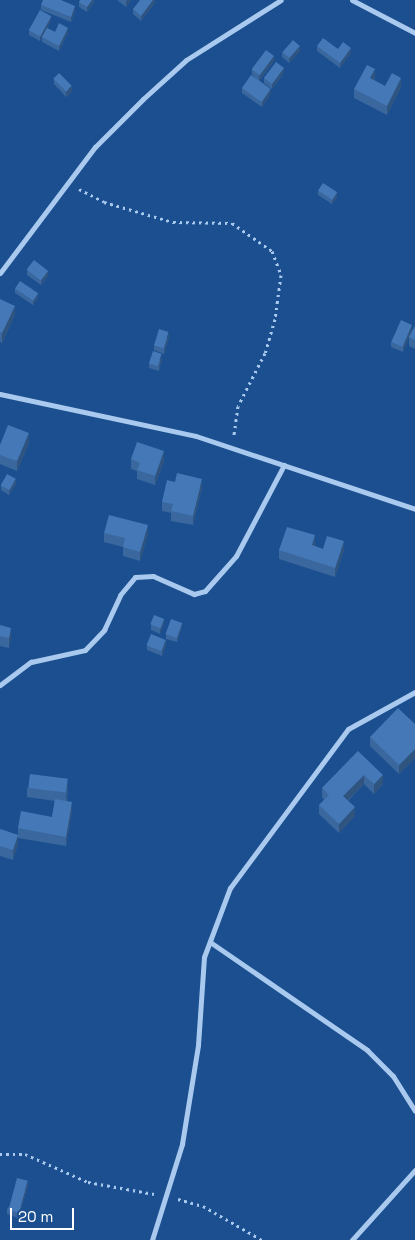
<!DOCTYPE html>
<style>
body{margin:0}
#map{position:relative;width:415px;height:1240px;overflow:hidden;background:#1b4f8f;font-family:"Space Grotesk",sans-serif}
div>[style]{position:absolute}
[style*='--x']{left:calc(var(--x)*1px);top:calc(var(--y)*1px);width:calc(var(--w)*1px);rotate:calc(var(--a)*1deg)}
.path>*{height:3px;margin-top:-1.5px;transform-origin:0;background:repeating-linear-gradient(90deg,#a9c9ee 0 2.5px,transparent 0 6.5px)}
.street>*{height:5px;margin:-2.5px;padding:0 2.5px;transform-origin:2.5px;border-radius:2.5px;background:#a9c9ee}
.wall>*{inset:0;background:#3a679d}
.shaded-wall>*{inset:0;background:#305480}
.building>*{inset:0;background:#4478b7;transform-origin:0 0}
span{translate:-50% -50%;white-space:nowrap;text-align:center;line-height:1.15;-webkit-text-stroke:5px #1b4f8f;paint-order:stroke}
.scale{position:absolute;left:10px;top:1208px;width:64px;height:22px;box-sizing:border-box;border:2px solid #fff;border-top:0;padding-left:6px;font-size:15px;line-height:18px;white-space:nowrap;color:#fff;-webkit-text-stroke:4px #1b4f8f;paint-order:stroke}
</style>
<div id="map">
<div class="path">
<div style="--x:79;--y:189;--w:28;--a:27"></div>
<div style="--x:104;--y:202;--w:72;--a:16.2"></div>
<div style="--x:173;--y:222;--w:59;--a:1"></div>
<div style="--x:232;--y:223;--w:49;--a:35"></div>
<div style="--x:272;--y:251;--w:26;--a:69"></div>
<div style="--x:281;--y:275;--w:44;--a:97.8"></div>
<div style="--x:275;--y:319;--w:35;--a:106"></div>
<div style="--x:265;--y:353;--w:59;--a:117"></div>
<div style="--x:238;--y:406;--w:29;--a:98"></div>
<div style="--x:0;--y:1154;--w:25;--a:0"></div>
<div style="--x:25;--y:1154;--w:69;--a:24"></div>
<div style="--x:88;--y:1182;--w:67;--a:10.3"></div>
<div style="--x:178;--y:1199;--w:26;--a:16"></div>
<div style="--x:203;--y:1206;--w:68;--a:30"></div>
</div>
<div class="street">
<div style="--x:352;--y:0;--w:71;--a:27.6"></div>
<div style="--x:0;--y:273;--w:158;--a:-53"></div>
<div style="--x:95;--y:147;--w:68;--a:-45"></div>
<div style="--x:143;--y:99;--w:58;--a:-42.2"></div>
<div style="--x:186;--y:60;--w:112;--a:-32.3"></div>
<div style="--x:0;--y:394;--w:200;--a:12.1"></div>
<div style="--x:196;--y:436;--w:231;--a:18.4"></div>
<div style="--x:0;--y:685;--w:39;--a:-37"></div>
<div style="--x:31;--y:662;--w:55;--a:-12.5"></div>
<div style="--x:85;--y:650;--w:28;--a:-46"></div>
<div style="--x:104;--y:630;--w:38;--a:-65"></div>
<div style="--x:120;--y:595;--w:23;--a:-50"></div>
<div style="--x:135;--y:577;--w:18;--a:-3"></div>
<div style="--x:153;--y:576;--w:45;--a:23.7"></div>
<div style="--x:194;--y:594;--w:11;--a:-15"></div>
<div style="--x:205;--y:591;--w:47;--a:-48.5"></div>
<div style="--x:236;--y:556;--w:103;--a:-62.2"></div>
<div style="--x:210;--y:942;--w:191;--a:34.5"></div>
<div style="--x:367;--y:1050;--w:37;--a:45"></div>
<div style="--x:393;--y:1076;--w:41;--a:57.8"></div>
<div style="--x:152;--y:1240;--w:101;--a:-72.6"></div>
<div style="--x:182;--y:1144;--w:100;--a:-80.8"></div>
<div style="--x:198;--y:1045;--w:88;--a:-86.1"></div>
<div style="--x:204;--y:957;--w:74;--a:-69.4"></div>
<div style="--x:230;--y:888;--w:198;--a:-53.4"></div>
<div style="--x:348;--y:729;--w:77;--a:-28.9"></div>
<div style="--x:352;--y:1240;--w:94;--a:-48"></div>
</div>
<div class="wall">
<div style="clip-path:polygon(94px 0,94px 2px,87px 12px,79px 7px,79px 2px)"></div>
<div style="clip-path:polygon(117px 0,131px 0,126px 7px)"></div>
<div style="clip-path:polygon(155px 0,155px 3px,141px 21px,133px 14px,133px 9px)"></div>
<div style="clip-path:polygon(41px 5px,75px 11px,71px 22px,41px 10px)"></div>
<div style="clip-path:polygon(51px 21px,47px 28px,55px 32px,68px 33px,59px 51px,42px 42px,42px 37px,44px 32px,40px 41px,29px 35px,29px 30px)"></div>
<div style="clip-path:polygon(317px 46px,338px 49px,351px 53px,340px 68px,317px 51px)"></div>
<div style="clip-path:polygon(300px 51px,289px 63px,282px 57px,282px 52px)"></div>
<div style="clip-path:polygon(274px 61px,259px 81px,271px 93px,262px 107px,242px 93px,242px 88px,259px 81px,252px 75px,252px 70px)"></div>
<div style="clip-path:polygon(284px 73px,272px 89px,264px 83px,264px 78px)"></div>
<div style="clip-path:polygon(375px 78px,374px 80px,385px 86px,401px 87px,387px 115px,354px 98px,354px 89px)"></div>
<div style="clip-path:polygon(54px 79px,72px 91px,66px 97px,54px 84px)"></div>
<div style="clip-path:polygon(318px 190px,337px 197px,332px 204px,318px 195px)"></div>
<div style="clip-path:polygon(27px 270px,48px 276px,41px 285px,27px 275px)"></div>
<div style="clip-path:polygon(15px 288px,38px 298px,33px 305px,15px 293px)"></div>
<div style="clip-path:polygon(0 299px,15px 315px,2px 343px,0 342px)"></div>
<div style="clip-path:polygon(415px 326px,415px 349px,409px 346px,409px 337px,403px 352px,391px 347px,391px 342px,412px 330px,410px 336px)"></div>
<div style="clip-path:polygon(169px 337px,164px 354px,154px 350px,154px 345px)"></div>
<div style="clip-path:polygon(162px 359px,159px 371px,149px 368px,149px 363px)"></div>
<div style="clip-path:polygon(29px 443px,17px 471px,0 464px,0 445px)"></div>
<div style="clip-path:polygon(131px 459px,164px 461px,155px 485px,137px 479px,137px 471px,131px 469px)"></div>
<div style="clip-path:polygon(16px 484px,9px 495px,1px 490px,1px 485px)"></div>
<div style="clip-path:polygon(202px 488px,193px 525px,171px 521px,171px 513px,162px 511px,162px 502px)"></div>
<div style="clip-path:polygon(104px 533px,148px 534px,140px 561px,123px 556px,123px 547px,104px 542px)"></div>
<div style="clip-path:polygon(315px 545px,314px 546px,323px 549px,344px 550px,335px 577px,279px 559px,279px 550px)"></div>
<div style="clip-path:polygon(164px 623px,160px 634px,151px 630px,151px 625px)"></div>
<div style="clip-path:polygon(0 625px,11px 637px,9px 648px,0 646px)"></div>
<div style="clip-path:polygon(182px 627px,177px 642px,166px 639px,166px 634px)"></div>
<div style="clip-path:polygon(147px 645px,166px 645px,162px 656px,147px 650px)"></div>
<div style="clip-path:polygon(415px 724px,415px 758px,399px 774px,370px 746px,370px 737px)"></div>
<div style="clip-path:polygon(358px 751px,383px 784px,374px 794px,364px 784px,348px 801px,355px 816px,339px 833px,319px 814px,319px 805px,324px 800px,322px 797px,322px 788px)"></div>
<div style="clip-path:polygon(27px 788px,68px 789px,67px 801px,72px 811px,66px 846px,18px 838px,18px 844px,13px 860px,0 856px,0 829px,18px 835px,18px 828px,52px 817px,55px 801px,27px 797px)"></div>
<div style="clip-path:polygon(28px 1186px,18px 1218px,7px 1214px,7px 1209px)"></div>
</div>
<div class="shaded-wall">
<div style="clip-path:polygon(92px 0,94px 0,94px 2px,87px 12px,87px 7px)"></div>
<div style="clip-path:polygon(127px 0,131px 0,126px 7px,126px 2px)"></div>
<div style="clip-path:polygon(153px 0,155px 0,155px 3px,141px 21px,141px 16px)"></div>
<div style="clip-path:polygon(75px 6px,75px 11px,71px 22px,71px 17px)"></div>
<div style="clip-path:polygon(51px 16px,51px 21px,40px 41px,40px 36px)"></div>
<div style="clip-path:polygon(68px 28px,68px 33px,59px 51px,59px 46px)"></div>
<div style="clip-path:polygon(300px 46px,300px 51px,289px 63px,289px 58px)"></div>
<div style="clip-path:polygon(351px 48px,351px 53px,340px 68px,340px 63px)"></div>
<div style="clip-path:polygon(274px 56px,274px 61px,259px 81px,259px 76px)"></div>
<div style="clip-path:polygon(284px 68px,284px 73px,272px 89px,272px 84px)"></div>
<div style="clip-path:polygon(375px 69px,375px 78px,370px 87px,370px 78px)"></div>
<div style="clip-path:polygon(401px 78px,401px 87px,387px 115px,387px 106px)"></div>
<div style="clip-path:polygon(72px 86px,72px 91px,66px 97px,66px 92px)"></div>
<div style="clip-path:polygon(271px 89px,271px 93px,262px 107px,262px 102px)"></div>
<div style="clip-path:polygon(337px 192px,337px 197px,332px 204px,332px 199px)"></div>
<div style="clip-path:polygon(48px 271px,48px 276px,41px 285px,41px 280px)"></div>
<div style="clip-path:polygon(38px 293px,38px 298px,33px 305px,33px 300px)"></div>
<div style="clip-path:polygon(15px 306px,15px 315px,2px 343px,2px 333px)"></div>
<div style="clip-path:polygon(412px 325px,412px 330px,403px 352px,403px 347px)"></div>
<div style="clip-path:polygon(169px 332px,169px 337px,164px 354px,164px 349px)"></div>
<div style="clip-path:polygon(162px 354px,162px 359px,159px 371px,159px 366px)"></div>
<div style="clip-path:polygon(29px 433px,29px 443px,17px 471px,17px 461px)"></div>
<div style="clip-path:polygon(164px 451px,164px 461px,155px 485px,155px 476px)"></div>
<div style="clip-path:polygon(16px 479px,16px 484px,9px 495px,9px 490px)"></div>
<div style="clip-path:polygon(202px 479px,202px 488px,193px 525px,193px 516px)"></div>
<div style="clip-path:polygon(148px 525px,148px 534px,140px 561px,140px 552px)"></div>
<div style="clip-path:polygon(315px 535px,315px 545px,312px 554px,312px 545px)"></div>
<div style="clip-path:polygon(344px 541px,344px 550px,335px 577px,335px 568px)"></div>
<div style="clip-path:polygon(164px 619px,164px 623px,160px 634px,160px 629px)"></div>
<div style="clip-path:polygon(182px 623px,182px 627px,177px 642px,177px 637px)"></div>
<div style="clip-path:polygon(11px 628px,11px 637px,9px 648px,9px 638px)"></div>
<div style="clip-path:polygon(166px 640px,166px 645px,162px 656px,162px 651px)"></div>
<div style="clip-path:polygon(415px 749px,415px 758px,399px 774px,399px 765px)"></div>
<div style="clip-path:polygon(364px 775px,364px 784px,343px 805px,343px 796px)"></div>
<div style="clip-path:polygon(383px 775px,383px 784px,374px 794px,374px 784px)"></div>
<div style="clip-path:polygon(68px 779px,68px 789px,66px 803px,66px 794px)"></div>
<div style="clip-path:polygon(72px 802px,72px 811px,66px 846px,66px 837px)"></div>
<div style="clip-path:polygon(355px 807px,355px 816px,339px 833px,339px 824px)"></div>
<div style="clip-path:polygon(18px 835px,18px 844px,13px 860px,13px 850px)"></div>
<div style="clip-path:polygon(28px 1181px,28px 1186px,18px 1218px,18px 1213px)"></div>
</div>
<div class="building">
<div style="clip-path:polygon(43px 0,61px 0,75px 6px,71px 17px,41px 5px)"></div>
<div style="clip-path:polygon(80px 0,92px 0,87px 7px,79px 2px)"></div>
<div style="clip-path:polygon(140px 0,153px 0,141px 16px,133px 9px)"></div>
<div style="left:40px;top:10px;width:13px;height:23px;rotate:29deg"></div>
<div style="clip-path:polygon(59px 23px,68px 28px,59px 46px,42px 37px,47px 28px,55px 32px)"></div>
<div style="clip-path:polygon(323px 38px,338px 49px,343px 42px,351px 48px,340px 63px,317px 46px)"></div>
<div style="left:293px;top:40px;width:9px;height:16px;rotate:41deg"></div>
<div style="left:266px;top:50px;width:10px;height:24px;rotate:37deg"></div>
<div style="left:276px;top:62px;width:10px;height:20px;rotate:37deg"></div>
<div style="clip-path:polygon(367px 65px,375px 69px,370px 78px,385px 86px,392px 73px,401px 78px,387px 106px,354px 89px)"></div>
<div style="left:59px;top:73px;width:18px;height:8px;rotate:45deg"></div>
<div style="left:251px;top:75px;width:24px;height:16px;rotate:35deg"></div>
<div style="left:323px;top:183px;width:17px;height:9px;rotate:33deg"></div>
<div style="left:34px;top:260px;width:18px;height:12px;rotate:38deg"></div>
<div style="left:20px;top:281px;width:22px;height:9px;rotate:34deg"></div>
<div style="clip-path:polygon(0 299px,15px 306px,2px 333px,0 332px)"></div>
<div style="left:401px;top:320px;width:12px;height:24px;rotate:24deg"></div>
<div style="clip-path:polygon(415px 326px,415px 340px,409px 337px)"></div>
<div style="left:159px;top:329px;width:10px;height:17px;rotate:17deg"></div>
<div style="left:153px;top:351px;width:9px;height:13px;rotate:18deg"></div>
<div style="clip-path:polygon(8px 425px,29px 433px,17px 461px,0 455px,0 445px)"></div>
<div style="clip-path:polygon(137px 442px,164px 451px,155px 476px,137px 470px,140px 463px,131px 459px)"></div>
<div style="clip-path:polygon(177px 473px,202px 479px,193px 516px,171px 511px,173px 504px,162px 502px,167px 480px,175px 482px)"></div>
<div style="left:7px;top:474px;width:10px;height:13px;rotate:29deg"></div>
<div style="clip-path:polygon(109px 515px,148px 525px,140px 552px,123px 547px,125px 538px,104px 533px)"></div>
<div style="clip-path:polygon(287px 527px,315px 535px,312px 545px,323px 549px,327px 536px,344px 541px,335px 568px,279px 550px)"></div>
<div style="left:154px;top:615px;width:11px;height:10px;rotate:22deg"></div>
<div style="left:171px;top:619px;width:12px;height:16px;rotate:20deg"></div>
<div style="clip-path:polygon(0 625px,11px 628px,9px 638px,0 636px)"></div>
<div style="left:151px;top:634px;width:16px;height:12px;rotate:22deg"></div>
<div style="clip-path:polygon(398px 708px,415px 724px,415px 749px,399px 765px,370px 737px)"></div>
<div style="clip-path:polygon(358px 751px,383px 775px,374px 784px,364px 775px,343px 796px,355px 807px,339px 824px,319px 805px,329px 795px,322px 788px)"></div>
<div style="left:30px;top:774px;width:38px;height:14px;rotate:7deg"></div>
<div style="clip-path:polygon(55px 799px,72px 802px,66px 837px,18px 828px,21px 811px,52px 817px)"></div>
<div style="clip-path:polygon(0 829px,18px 835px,13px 850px,0 846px)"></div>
<div style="left:17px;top:1178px;width:11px;height:33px;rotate:15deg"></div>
</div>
<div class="scale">20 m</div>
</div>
